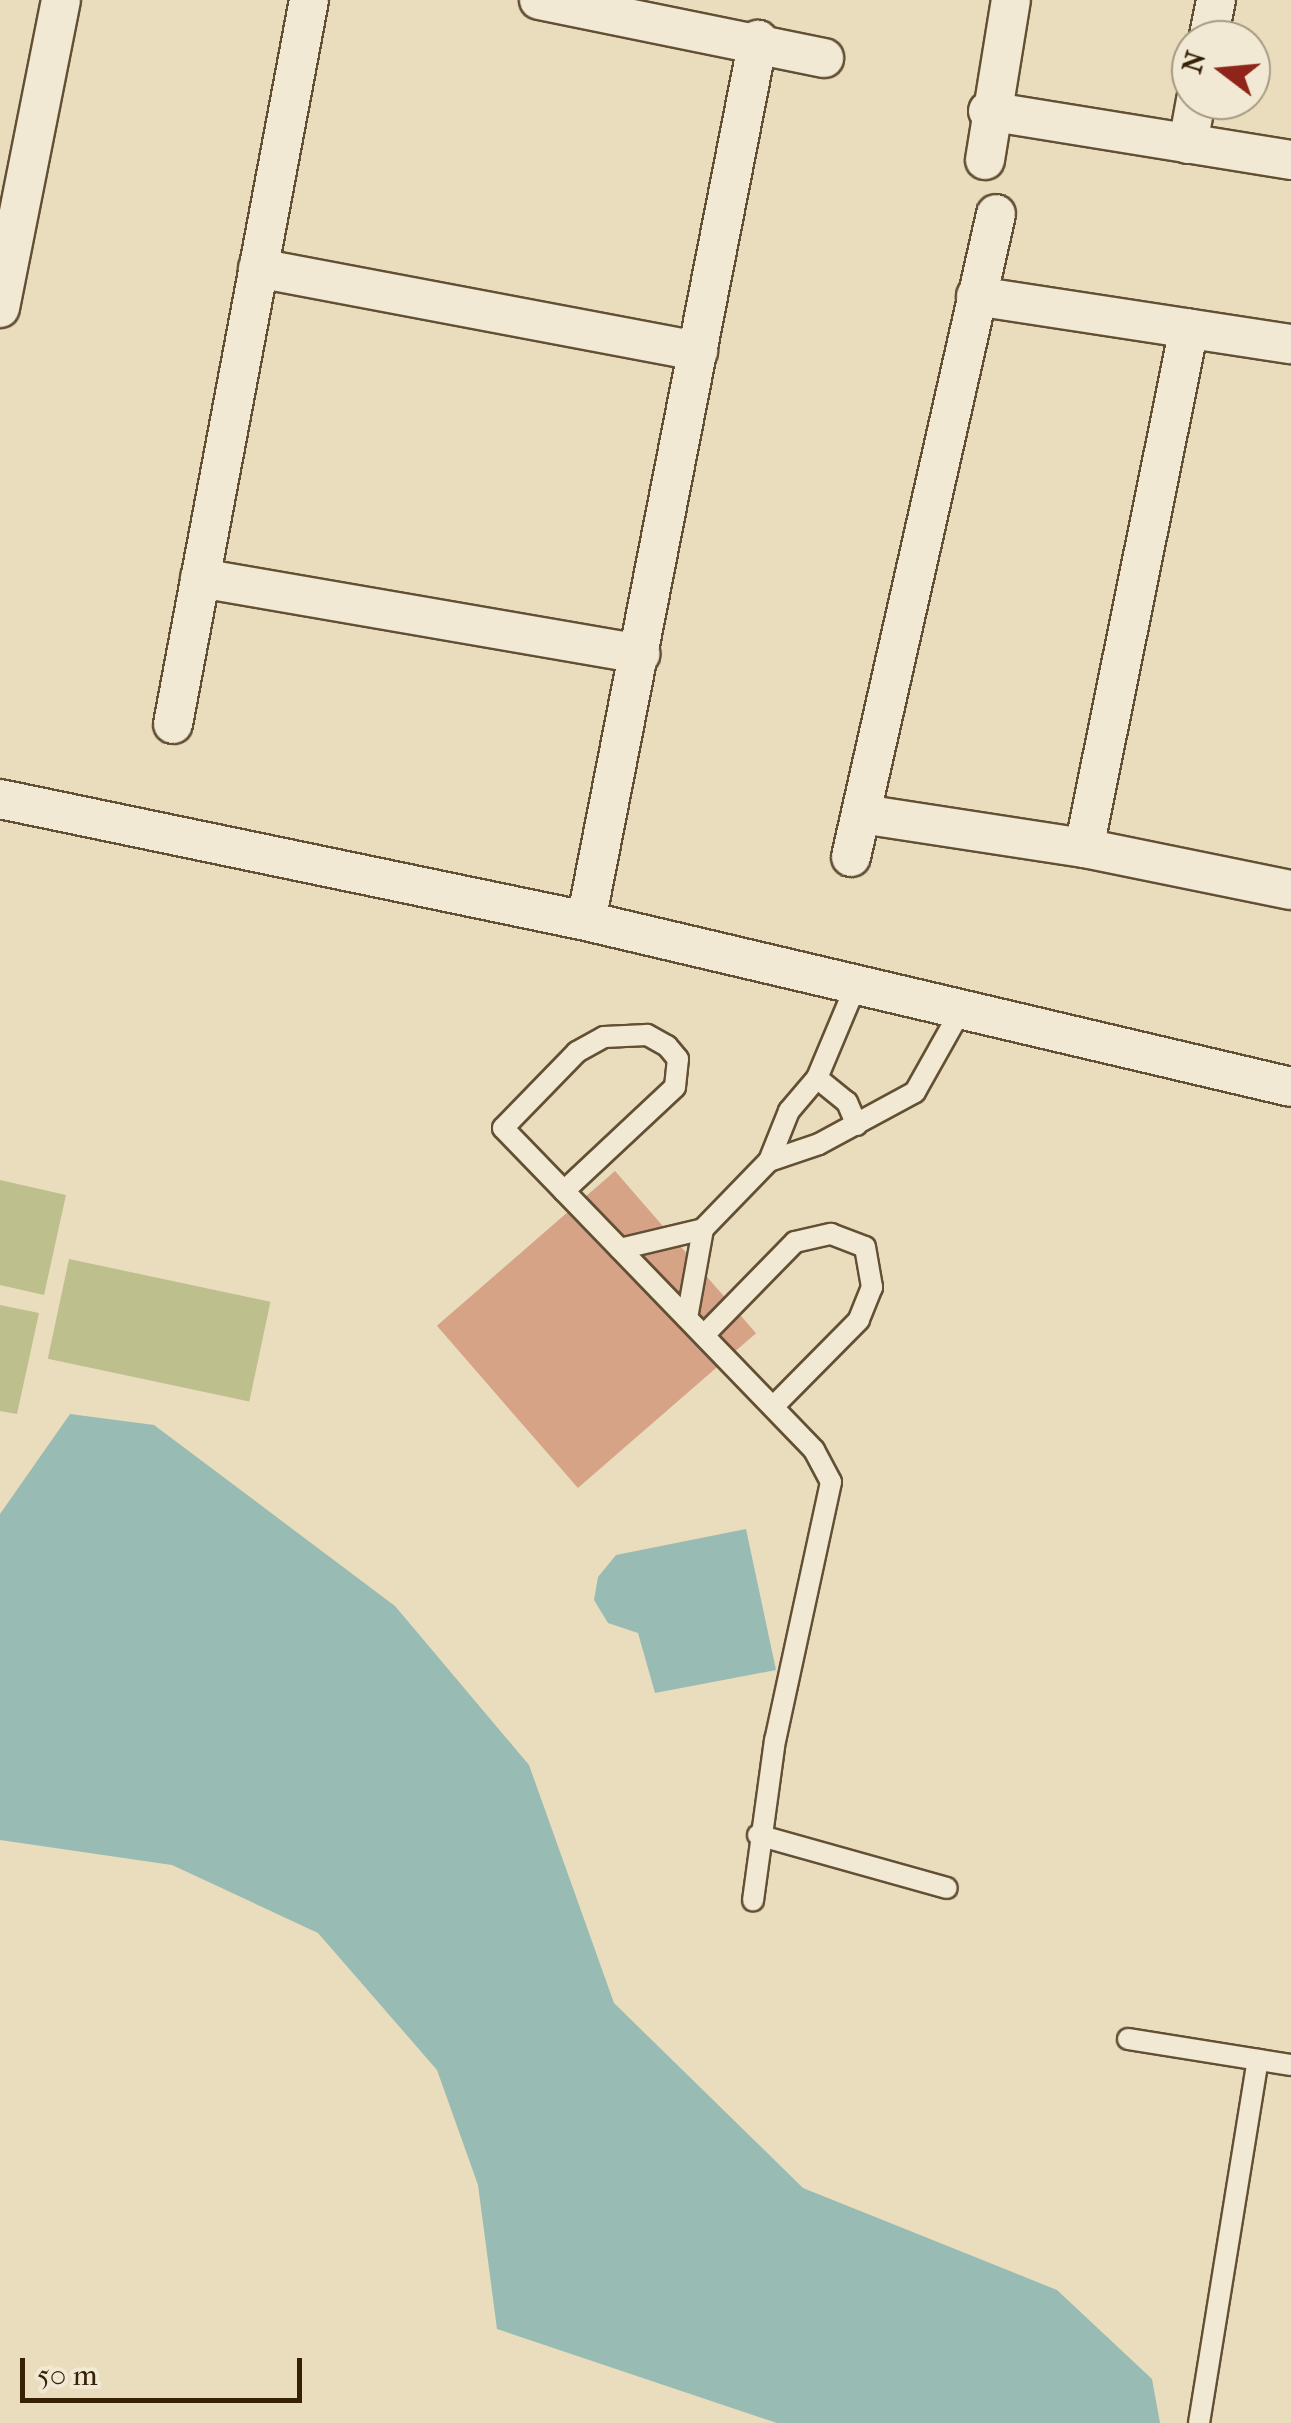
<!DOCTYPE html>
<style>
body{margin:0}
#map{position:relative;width:1291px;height:2423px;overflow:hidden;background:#eaddbd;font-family:"IM FELL French Canon",serif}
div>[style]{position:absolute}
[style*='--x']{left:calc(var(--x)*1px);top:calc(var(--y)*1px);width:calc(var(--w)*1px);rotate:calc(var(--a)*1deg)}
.green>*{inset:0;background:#bdbf8d;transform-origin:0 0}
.water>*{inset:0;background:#98bbb4}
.building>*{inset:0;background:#d6a387;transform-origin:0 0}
.roads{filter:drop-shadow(2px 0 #635034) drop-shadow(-2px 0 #635034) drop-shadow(0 2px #635034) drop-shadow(0 -2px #635034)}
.service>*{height:20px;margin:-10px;padding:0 10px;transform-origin:10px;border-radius:10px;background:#f1e9d4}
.minor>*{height:38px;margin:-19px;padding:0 19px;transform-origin:19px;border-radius:19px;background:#f1e9d4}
span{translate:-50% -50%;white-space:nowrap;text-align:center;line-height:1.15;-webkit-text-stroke:10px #f1e9d4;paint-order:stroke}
.north{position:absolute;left:1171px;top:20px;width:100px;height:100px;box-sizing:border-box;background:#f1e9d4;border:2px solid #a69982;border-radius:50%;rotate:286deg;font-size:28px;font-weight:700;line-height:40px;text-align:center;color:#362107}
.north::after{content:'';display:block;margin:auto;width:35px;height:45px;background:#8f2418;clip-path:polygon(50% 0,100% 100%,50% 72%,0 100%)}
.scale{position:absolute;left:20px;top:2358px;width:282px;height:45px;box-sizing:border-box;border:5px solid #362107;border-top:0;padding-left:12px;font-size:30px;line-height:35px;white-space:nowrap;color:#362107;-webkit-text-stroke:8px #f1e9d4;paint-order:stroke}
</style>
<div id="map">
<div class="green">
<div style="clip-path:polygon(0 1180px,66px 1195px,44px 1295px,0 1285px)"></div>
<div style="left:69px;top:1259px;width:206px;height:102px;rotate:12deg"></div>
<div style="clip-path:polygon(0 1305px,39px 1313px,17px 1414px,0 1411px)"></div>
</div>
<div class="water">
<div style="clip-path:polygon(70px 1414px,154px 1425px,395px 1606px,529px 1765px,614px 2003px,803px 2188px,1057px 2290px,1152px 2379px,1160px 2423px,777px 2423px,497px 2329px,478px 2185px,437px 2070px,318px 1933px,172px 1865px,0 1840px,0 1514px)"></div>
<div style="clip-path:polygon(746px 1529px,776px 1670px,655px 1693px,638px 1633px,608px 1623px,594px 1600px,598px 1577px,616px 1555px)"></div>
</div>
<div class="building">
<div style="left:615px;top:1171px;width:215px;height:236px;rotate:49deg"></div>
</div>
<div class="roads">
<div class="service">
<div style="--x:817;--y:1078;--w:38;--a:39"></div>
<div style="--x:847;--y:1102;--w:25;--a:67"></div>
<div style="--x:769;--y:1161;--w:53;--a:-18.8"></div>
<div style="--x:819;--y:1144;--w:109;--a:-28.4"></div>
<div style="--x:915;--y:1092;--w:94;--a:-60.7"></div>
<div style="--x:564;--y:1191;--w:152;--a:-43.1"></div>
<div style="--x:675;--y:1087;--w:28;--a:-84"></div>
<div style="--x:678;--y:1059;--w:17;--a:-130"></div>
<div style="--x:667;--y:1046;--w:23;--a:-151"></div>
<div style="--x:647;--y:1035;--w:43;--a:177.3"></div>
<div style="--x:604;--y:1037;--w:31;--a:151"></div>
<div style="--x:577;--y:1052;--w:106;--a:134.2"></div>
<div style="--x:503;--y:1128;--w:88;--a:45.9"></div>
<div style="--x:564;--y:1191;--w:360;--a:46"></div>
<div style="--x:814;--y:1450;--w:36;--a:62"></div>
<div style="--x:831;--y:1482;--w:264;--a:102.2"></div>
<div style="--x:775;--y:1740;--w:162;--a:97.8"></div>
<div style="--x:620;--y:1249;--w:85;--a:-13.5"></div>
<div style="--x:703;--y:1229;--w:95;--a:-45.9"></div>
<div style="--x:769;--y:1161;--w:54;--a:-68.2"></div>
<div style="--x:789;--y:1111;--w:43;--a:-49.7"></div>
<div style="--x:817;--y:1078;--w:101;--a:-67.2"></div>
<div style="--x:687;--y:1318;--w:90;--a:-79.8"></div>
<div style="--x:704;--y:1335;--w:130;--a:-45.6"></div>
<div style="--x:795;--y:1242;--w:37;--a:-13"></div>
<div style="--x:831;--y:1234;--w:36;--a:21"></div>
<div style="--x:865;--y:1247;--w:41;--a:80.1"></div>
<div style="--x:872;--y:1287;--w:35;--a:112"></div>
<div style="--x:859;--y:1320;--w:122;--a:134.7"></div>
<div style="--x:758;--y:1835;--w:196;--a:15.7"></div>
<div style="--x:1128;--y:2039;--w:165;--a:9.1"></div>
<div style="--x:1199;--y:2423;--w:368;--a:-80.8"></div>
</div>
<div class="minor">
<div style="--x:539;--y:0;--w:291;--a:11.5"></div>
<div style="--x:1208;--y:40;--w:41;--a:-78.7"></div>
<div style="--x:988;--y:111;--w:307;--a:9.2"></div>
<div style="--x:1188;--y:144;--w:45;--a:-79.7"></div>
<div style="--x:985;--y:160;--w:162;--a:-80.8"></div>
<div style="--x:258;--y:268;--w:448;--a:10.7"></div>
<div style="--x:976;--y:296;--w:319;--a:8.7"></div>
<div style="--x:0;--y:308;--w:314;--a:-78.8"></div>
<div style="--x:200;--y:578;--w:447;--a:9.8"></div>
<div style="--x:173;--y:724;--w:737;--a:-79.36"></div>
<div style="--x:0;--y:799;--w:599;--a:11.76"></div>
<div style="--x:586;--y:921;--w:724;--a:13.25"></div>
<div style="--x:862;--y:814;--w:225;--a:8.7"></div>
<div style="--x:1084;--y:848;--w:211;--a:11.5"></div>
<div style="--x:1084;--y:848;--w:530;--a:-78.58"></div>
<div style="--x:851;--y:857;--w:659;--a:-77.29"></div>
<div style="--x:586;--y:921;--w:898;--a:-78.95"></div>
</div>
</div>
<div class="north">N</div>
<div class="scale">50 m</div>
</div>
